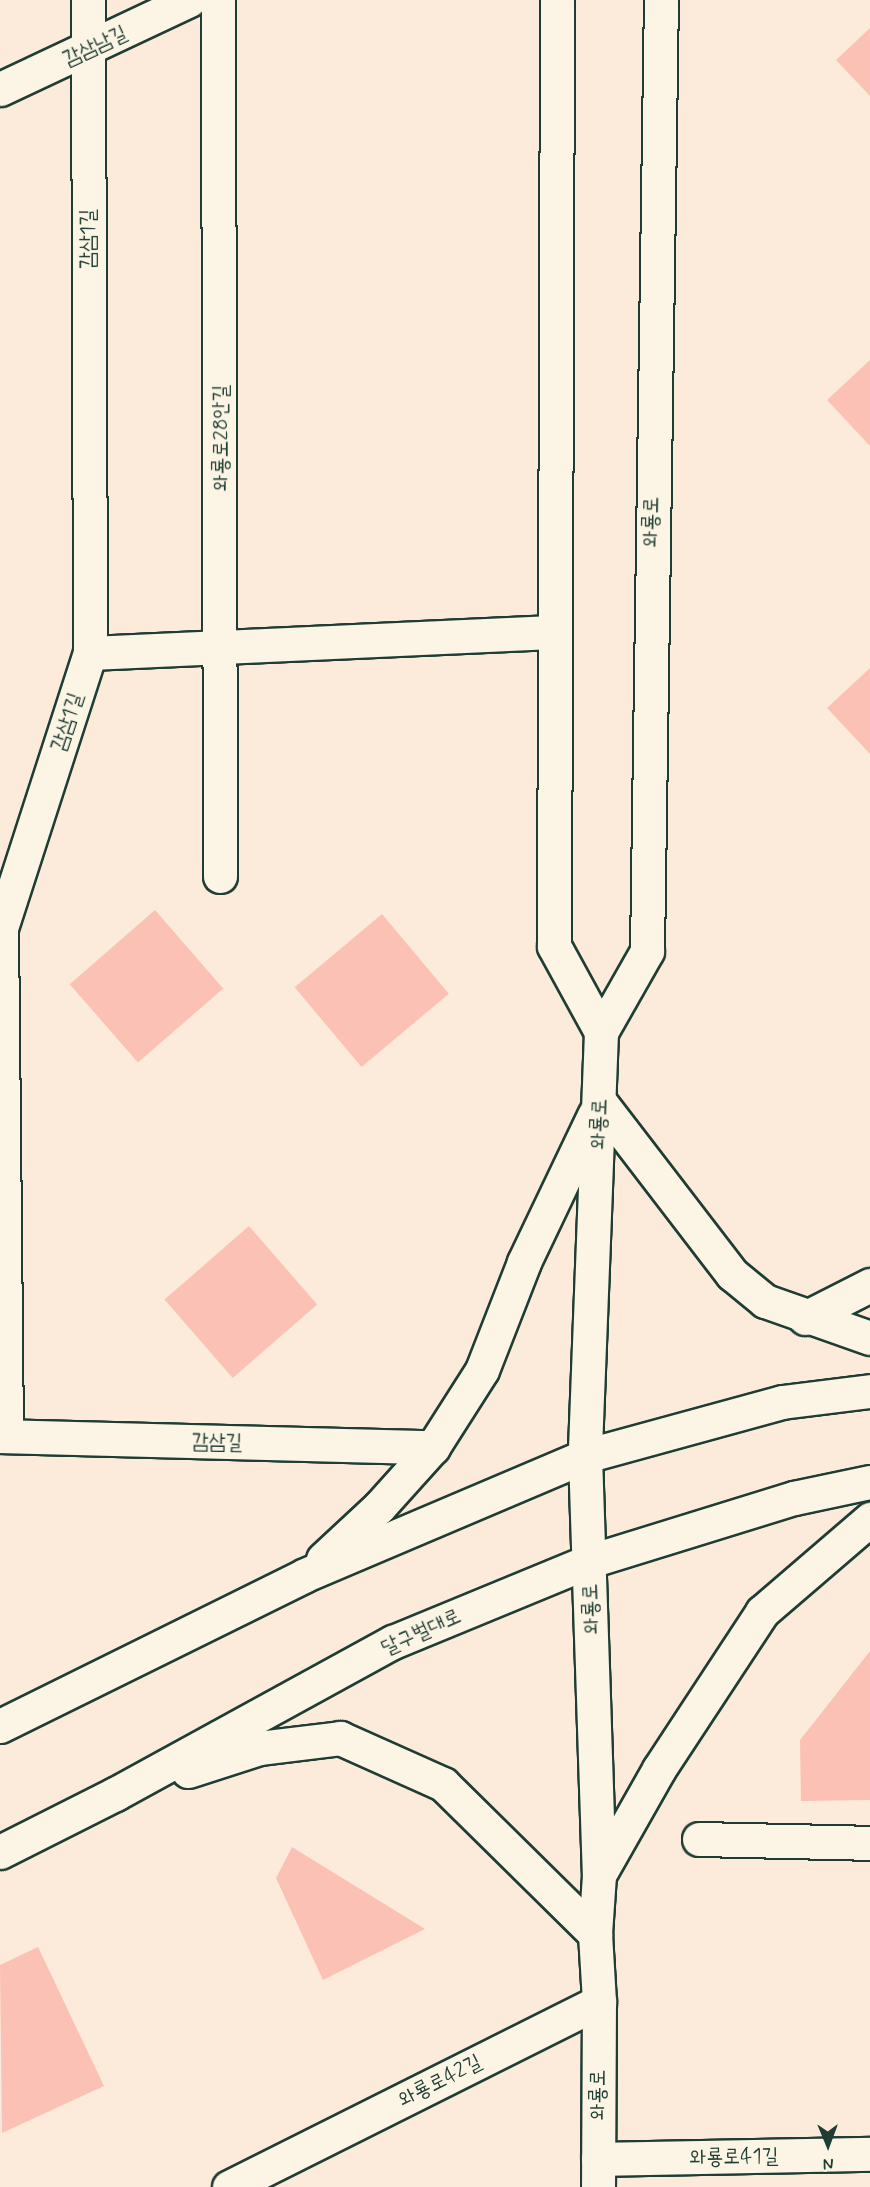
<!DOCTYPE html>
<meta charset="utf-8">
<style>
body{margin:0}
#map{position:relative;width:870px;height:2187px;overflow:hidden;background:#fcebdb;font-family:Mynerve,"Poor Story",sans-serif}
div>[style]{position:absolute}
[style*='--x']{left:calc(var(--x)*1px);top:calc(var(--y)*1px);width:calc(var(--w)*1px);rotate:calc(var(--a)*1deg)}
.building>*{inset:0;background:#fcc1b5;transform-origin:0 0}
.roads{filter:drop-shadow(2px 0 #1f3d34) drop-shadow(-2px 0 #1f3d34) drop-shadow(0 2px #1f3d34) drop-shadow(0 -2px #1f3d34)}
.minor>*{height:33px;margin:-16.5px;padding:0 16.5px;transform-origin:16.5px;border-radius:16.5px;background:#fcf5e5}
.major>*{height:33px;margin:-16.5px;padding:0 16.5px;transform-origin:16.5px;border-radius:16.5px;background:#fcf5e5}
span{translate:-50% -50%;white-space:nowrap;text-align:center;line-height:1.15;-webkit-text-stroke:5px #fcf5e5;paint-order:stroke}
.street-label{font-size:21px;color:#1f3d34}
.north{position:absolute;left:798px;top:2115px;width:60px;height:60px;-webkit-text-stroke:4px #fcf5e5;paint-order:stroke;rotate:179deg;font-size:16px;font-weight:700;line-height:24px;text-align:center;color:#1f3d34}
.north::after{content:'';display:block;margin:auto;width:21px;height:27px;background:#1f3d34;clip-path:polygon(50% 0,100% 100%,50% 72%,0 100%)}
</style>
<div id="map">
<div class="building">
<div style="clip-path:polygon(870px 28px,870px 96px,836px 60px)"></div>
<div style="clip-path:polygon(870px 360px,870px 446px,827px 400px)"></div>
<div style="clip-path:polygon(870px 668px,870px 754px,827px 708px)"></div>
<div style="left:155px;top:910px;width:104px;height:113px;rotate:49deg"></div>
<div style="left:382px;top:914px;width:104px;height:114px;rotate:50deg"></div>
<div style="left:249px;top:1226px;width:104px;height:112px;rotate:49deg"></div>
<div style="clip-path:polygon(870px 1651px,870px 1800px,801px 1801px,800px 1740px)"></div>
<div style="clip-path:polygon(292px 1847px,425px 1929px,323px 1980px,276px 1878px)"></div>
<div style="clip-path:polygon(38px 1947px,104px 2086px,2px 2133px,0 1965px)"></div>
</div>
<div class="roads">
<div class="minor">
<div style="--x:218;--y:0;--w:876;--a:89.87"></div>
<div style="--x:0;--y:89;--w:209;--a:-25.2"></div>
<div style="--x:90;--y:653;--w:463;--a:-2.6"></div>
<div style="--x:805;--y:1318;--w:73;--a:-26.9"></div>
<div style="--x:0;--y:1436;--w:433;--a:1.5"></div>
<div style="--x:6;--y:1436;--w:508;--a:-90.56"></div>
<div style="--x:1;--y:928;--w:289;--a:-72.1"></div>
<div style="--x:90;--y:653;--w:653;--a:-90.18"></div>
<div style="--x:699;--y:1839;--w:171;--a:1.3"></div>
<div style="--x:598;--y:2159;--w:272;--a:-1.1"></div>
<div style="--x:229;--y:2187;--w:414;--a:-26.6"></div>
</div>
<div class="major">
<div style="--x:557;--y:0;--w:946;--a:90.18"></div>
<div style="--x:554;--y:946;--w:98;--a:61.3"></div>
<div style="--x:601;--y:1032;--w:424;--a:92.2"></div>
<div style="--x:585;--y:1456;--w:419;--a:88.1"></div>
<div style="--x:599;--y:1875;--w:59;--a:93.9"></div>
<div style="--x:595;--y:1934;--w:68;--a:86.6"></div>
<div style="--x:599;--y:2002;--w:185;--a:90.3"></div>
<div style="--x:601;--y:1032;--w:93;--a:-60.4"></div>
<div style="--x:647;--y:951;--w:951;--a:-89.16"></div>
<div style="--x:600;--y:1102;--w:217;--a:52.5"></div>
<div style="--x:732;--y:1274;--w:43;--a:39.3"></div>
<div style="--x:765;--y:1301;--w:111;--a:19.4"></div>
<div style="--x:323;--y:1559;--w:76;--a:-42.9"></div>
<div style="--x:379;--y:1507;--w:81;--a:-48"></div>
<div style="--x:433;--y:1447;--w:91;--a:-57.5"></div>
<div style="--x:482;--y:1370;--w:116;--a:-68.7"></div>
<div style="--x:524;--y:1262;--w:163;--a:-64.5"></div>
<div style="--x:0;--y:1726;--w:340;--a:-26.3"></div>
<div style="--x:305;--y:1575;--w:304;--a:-23"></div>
<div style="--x:585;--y:1456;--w:204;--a:-15.3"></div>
<div style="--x:782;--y:1402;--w:89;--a:-7.1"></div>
<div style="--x:188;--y:1771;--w:75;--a:-17.9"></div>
<div style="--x:259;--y:1748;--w:82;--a:-7"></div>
<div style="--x:340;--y:1738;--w:113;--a:24.1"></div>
<div style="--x:443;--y:1784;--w:214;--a:44.6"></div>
<div style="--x:0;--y:1852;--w:129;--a:-26.8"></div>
<div style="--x:115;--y:1794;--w:317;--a:-28.7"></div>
<div style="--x:393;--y:1642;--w:213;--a:-22.4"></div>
<div style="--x:590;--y:1561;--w:214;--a:-17.2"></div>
<div style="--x:794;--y:1498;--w:78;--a:-11.9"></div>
<div style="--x:599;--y:1875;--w:122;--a:-60.5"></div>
<div style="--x:659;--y:1769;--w:188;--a:-56.7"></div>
<div style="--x:762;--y:1612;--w:143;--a:-40.7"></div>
</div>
</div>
<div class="street-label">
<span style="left:95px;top:46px;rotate:-25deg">감삼남길</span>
<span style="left:88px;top:239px;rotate:-90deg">감삼1길</span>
<span style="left:221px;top:438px;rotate:-90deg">와룡로28안길</span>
<span style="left:651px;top:522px;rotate:-89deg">와룡로</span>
<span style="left:67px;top:722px;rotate:-72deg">감삼1길</span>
<span style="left:599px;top:1124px;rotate:-88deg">와룡로</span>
<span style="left:217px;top:1442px;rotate:1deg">감삼길</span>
<span style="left:591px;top:1609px;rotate:-92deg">와룡로</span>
<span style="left:421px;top:1632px;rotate:-24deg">달구벌대로</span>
<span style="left:440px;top:2081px;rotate:-27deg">와룡로42길</span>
<span style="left:598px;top:2095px;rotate:-90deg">와룡로</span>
<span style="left:734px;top:2157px;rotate:-1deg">와룡로41길</span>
</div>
<div class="north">N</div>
</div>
